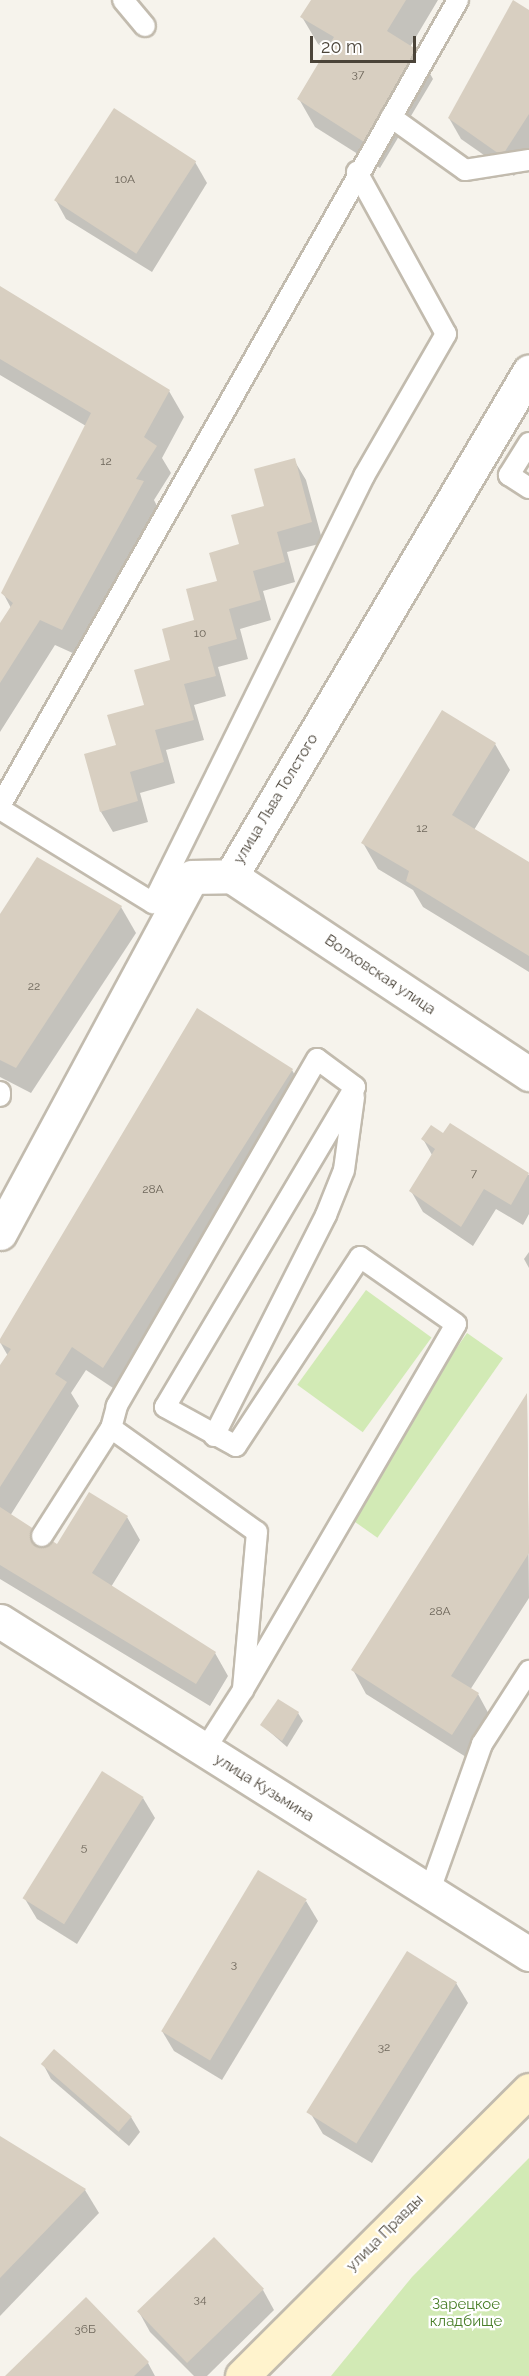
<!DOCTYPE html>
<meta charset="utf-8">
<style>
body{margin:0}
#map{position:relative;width:529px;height:2376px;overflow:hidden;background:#f6f3ec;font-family:Raleway,sans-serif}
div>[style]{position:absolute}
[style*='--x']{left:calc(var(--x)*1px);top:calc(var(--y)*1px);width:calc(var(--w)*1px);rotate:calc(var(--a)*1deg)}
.green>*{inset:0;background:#d2eab5;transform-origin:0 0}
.shadow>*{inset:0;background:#0003}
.building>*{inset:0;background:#d8cfc1;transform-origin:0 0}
.roads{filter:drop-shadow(2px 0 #c2bbae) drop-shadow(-2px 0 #c2bbae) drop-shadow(0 2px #c2bbae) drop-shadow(0 -2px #c2bbae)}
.lane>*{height:20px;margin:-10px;padding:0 10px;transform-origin:10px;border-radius:10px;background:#fff}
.street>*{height:33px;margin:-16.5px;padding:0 16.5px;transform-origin:16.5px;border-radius:16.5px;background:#fff}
.secondary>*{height:33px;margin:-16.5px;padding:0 16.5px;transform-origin:16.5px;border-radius:16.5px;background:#fff3cd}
span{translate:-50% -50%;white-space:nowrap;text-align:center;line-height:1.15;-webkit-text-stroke:4.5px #fff;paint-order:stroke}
.number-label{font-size:12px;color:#6e675b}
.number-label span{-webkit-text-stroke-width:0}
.street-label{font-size:15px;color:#4b4439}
.park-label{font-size:15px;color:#4a7f2a}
.scale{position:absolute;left:310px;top:36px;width:106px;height:27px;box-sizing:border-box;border:3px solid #4b4439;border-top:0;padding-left:8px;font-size:18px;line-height:21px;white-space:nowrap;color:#4b4439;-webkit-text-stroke:4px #fff;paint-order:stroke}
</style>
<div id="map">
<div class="green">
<div style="left:366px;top:1290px;width:81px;height:117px;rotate:36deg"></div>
<div style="left:467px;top:1333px;width:44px;height:219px;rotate:35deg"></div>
<div style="clip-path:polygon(529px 2158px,529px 2376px,331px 2376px,412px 2277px)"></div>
</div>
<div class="shadow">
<div style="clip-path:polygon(313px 0,438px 0,410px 47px,418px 52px,433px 79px,380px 168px,315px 127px,299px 99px,328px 50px,318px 44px,302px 17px)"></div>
<div style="clip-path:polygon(529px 12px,529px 152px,514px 176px,461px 139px,449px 118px)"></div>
<div style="clip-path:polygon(195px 162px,207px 183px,152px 272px,66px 219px,55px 199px)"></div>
<div style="clip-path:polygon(0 288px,169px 391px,184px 417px,162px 458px,171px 473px,154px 500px,158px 508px,77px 655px,55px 645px,0 732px,0 626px,11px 608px,3px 593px,86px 426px,0 375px)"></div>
<div style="clip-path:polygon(294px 460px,306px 480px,323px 543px,287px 552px,295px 582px,263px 591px,271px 620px,240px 629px,248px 659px,218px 667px,226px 696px,194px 705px,204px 740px,166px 750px,175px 783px,140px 793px,148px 822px,113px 832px,101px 812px,117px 746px,146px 706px)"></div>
<div style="clip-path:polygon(495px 744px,510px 770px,474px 830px,529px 864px,529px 972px,423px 907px,413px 890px,378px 869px,363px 843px)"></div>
<div style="clip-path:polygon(121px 907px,136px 933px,31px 1093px,0 1077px,0 917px)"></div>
<div style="clip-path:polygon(292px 1070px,305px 1093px,116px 1390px,86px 1370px,71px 1393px,79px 1406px,10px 1516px,57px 1546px,127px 1517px,140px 1540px,111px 1587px,215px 1653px,228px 1676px,210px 1706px,0 1579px,0 1368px,8px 1356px,0 1342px)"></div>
<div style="clip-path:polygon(450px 1125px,529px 1175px,529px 1214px,523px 1225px,496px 1209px,473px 1246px,423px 1212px,411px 1191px,432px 1155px,423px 1139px,443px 1135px)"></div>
<div style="clip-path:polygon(529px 1252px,529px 1268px,524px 1259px)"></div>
<div style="clip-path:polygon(527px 1395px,529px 1598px,470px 1690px,478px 1694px,491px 1718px,466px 1757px,366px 1694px,353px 1670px)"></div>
<div style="clip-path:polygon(278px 1701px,298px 1713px,303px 1721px,287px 1747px,262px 1725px)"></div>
<div style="clip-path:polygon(143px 1798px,155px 1818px,77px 1944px,37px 1919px,25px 1899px)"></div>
<div style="clip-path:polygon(306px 1901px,318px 1921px,222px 2080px,174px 2051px,162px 2031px)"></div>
<div style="clip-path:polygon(456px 1983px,468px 2003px,372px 2163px,323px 2134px,311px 2114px)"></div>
<div style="clip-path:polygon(54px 2051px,131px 2117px,140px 2132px,129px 2146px,51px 2079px,43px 2064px)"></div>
<div style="clip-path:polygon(0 2137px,85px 2190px,99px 2213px,0 2316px)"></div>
<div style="clip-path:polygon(263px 2290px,274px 2310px,207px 2376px,194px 2376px,150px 2332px,139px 2312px)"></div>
<div style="clip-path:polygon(148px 2363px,155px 2376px,7px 2376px)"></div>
</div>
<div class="building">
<div style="clip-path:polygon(311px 0,406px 0,387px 31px,419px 51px,364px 142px,297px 99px,334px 37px,300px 17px)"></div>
<div style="clip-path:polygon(513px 0,529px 10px,529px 114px,502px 156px,448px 118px)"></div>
<div style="left:114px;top:108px;width:98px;height:110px;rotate:33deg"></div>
<div style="clip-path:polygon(0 286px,170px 390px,144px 437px,157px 446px,136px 479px,144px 481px,62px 630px,40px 620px,0 683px,0 623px,13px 603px,1px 593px,91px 413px,0 359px)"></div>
<div style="clip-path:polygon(295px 458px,312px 522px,277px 532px,285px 562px,253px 571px,261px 600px,229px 609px,237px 639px,208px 647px,216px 676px,184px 684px,194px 720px,155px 730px,164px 762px,130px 772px,138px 801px,100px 812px,84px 754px,116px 745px,107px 715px,144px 705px,134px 670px,170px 660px,162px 629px,194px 620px,186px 589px,217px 581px,209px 553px,239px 544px,231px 515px,264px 506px,254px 469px)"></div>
<div style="clip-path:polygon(442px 710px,496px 743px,452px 815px,529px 862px,529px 956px,406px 881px,409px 871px,361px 843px)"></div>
<div style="clip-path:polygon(37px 857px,122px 906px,16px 1068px,0 1060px,0 914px)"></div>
<div style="clip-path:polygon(197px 1008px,293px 1069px,103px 1368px,72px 1347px,55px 1374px,67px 1382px,0 1487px,0 1365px,11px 1349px,0 1343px,0 1339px)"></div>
<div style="clip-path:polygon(450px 1123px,529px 1173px,511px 1205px,484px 1189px,461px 1227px,409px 1191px,435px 1149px,421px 1139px,431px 1125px,443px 1133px)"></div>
<div style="clip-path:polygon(527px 1393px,529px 1553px,451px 1676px,479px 1693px,452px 1735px,351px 1670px)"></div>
<div style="clip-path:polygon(89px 1492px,128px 1516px,92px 1573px,216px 1652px,196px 1684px,0 1565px,0 1507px,57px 1544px)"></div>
<div style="clip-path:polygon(278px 1699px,299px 1712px,282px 1741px,260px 1725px)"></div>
<div style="left:102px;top:1771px;width:49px;height:150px;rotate:32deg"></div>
<div style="left:258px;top:1870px;width:57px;height:188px;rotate:31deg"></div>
<div style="left:407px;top:1951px;width:59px;height:190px;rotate:32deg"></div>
<div style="left:54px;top:2049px;width:103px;height:20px;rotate:41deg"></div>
<div style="clip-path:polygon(0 2136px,86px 2189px,0 2278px)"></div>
<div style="left:214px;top:2237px;width:72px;height:107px;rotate:46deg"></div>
<div style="clip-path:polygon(86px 2297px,149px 2362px,134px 2376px,5px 2376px)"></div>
</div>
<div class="roads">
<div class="lane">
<div style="--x:123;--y:0;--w:34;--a:50"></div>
<div style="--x:391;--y:117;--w:91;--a:35.6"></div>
<div style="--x:465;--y:170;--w:65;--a:-8.9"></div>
<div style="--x:529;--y:443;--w:38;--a:122"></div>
<div style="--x:509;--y:475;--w:24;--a:33"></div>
<div style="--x:0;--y:806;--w:927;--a:-60.39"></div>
<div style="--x:0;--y:809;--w:180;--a:31.6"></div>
<div style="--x:153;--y:903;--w:476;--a:-63.7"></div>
<div style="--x:364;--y:476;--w:164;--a:-60"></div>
<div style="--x:446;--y:334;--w:185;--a:-118.8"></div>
<div style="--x:0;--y:1092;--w:4;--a:90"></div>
<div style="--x:214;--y:1436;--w:248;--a:-63.1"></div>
<div style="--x:326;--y:1215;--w:48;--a:-68.2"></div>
<div style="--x:344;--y:1170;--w:74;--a:-82.2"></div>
<div style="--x:42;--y:1536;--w:128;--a:-57.4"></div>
<div style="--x:204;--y:1751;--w:72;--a:-57.4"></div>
<div style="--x:243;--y:1690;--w:423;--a:-59.8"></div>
<div style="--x:456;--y:1324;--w:117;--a:-145.1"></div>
<div style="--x:360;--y:1257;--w:226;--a:123.3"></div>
<div style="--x:236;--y:1446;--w:81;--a:-151.2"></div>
<div style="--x:165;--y:1407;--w:372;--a:-59.3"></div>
<div style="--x:355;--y:1087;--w:47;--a:-143.6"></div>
<div style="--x:317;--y:1059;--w:401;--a:120"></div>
<div style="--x:117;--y:1406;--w:23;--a:105"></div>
<div style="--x:111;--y:1428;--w:179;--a:35.5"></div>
<div style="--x:257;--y:1532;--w:159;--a:95.1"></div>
<div style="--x:430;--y:1890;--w:155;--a:-70.4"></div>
<div style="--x:482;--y:1744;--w:87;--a:-57.2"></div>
</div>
<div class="street">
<div style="--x:231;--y:876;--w:358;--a:33.6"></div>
<div style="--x:0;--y:1233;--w:404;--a:-61.7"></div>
<div style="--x:192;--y:877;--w:39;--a:-1"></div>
<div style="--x:231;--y:876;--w:586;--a:-59.41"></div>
<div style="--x:0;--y:1621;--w:625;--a:32.19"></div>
</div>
<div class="secondary">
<div style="--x:242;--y:2376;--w:405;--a:-44.9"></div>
</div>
</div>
<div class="number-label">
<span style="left:358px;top:75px">37</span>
<span style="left:125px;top:180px">10А</span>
<span style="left:106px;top:462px">12</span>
<span style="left:200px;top:634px">10</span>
<span style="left:422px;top:829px">12</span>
<span style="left:34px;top:987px">22</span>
<span style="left:474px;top:1174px">7</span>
<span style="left:153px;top:1190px">28А</span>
<span style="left:440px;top:1612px">28А</span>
<span style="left:84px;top:1848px">5</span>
<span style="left:234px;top:1965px">3</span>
<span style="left:384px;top:2048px">32</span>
<span style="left:200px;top:2300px">34</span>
<span style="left:85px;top:2330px">36Б</span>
</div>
<div class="street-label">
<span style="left:276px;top:799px;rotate:-59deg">улица Льва Толстого</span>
<span style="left:380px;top:975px;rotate:34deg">Волховская улица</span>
<span style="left:264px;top:1788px;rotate:32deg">улица Кузьмина</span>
<span style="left:385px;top:2233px;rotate:-45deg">улица Правды</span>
</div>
<div class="park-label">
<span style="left:466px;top:2313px">Зарецкое<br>кладбище</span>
</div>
<div class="scale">20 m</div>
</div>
